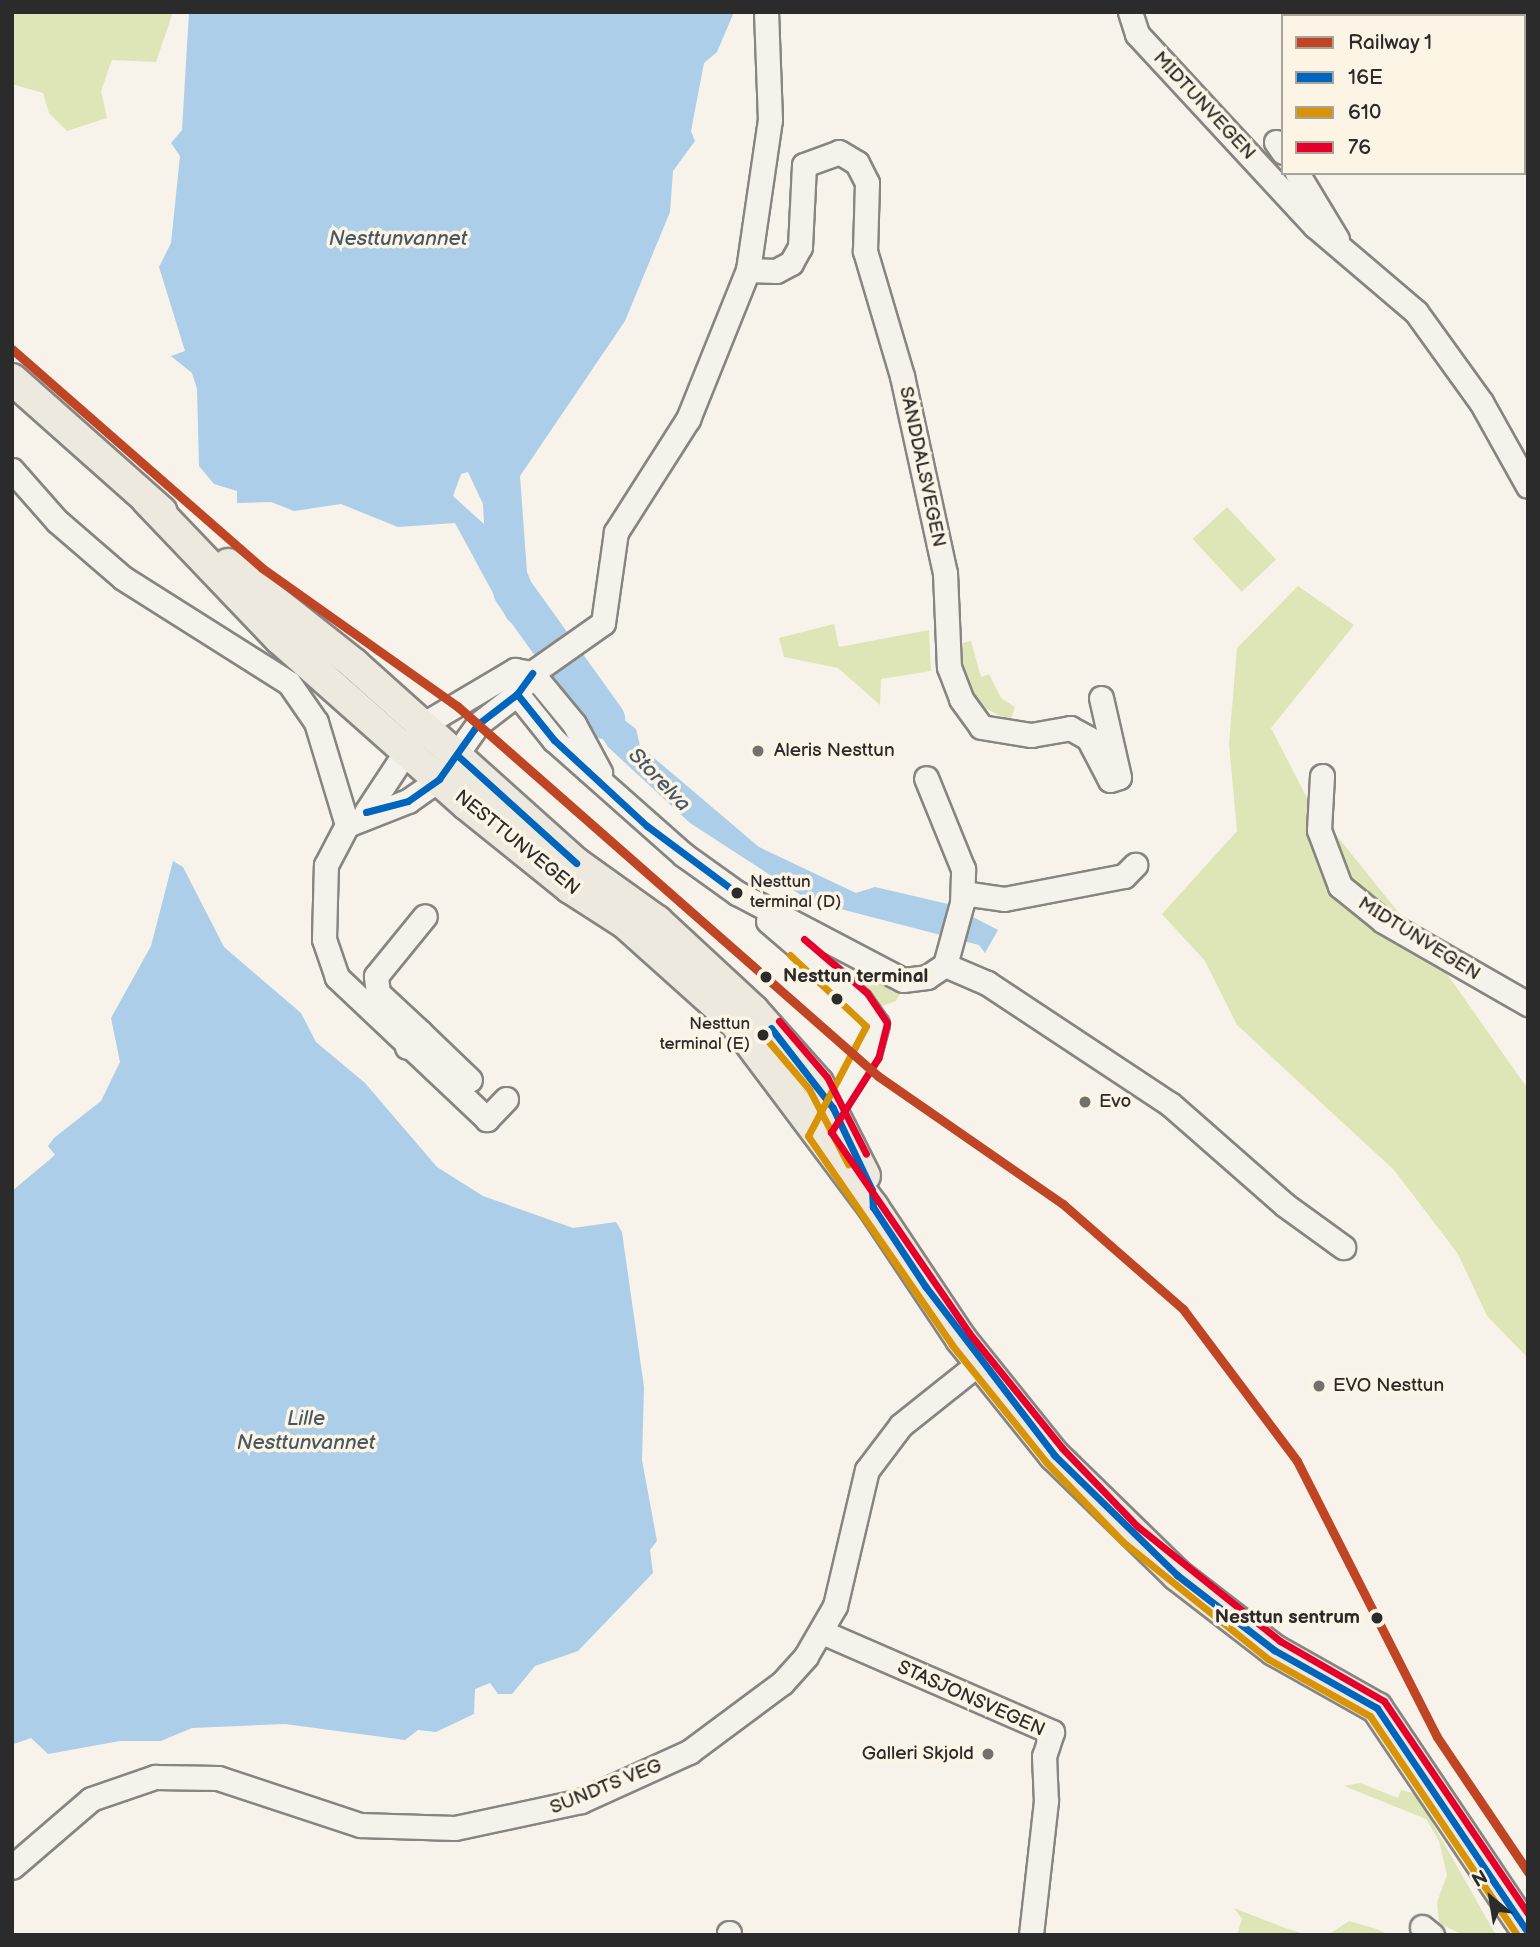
<!DOCTYPE html>
<style>
body{margin:0}
#map{position:relative;width:1540px;height:1947px;overflow:hidden;background:#f7f3ea;font-family:"Balsamiq Sans",sans-serif}
div>[style]{position:absolute}
[style*='--x']{left:calc(var(--x)*1px);top:calc(var(--y)*1px);width:calc(var(--w)*1px);rotate:calc(var(--a)*1deg)}
.green>*{inset:0;background:#dee6b8;transform-origin:0 0}
.water>*{inset:0;background:#accee9}
.river>*{height:40px;margin:-20px;padding:0 20px;transform-origin:20px;border-radius:20px;background:#accee9}
.roads{filter:drop-shadow(2px 0 #878581) drop-shadow(-2px 0 #878581) drop-shadow(0 2px #878581) drop-shadow(0 -2px #878581)}
.minor>*{height:23px;margin:-11.5px;padding:0 11.5px;transform-origin:11.5px;border-radius:11.5px;background:#f5f2ec}
.major>*{height:30px;margin:-15px;padding:0 15px;transform-origin:15px;border-radius:15px;background:#eee9df}
.bus-1>*{height:7px;margin:-3.5px;padding:0 3.5px;transform-origin:3.5px;border-radius:3.5px;background:#0065bd}
.bus-2>*{height:7px;margin:-3.5px;padding:0 3.5px;transform-origin:3.5px;border-radius:3.5px;background:#d89406}
.bus-3>*{height:7px;margin:-3.5px;padding:0 3.5px;transform-origin:3.5px;border-radius:3.5px;background:#e4002b}
.rail-1>*{height:9px;margin:-4.5px;padding:0 4.5px;transform-origin:4.5px;border-radius:4.5px;background:#bf4525}
.dots>*{width:19px;height:19px;translate:-50% -50%;box-sizing:border-box;border:4px solid #fcf5e5;border-radius:50%}
span{translate:-50% -50%;white-space:nowrap;text-align:center;line-height:1.15;-webkit-text-stroke:7px #fcf5e5;paint-order:stroke}
.bus-label{font-size:17px;color:#2b2b2b}
.left{translate:0 -50%;text-align:left}
.right{translate:-100% -50%;text-align:right}
.street-label{font-size:19px;color:#2b2b2b}
.poi-label{font-size:19px;color:#2b2b2b}
.stop-label{font-size:19px;color:#2b2b2b;font-weight:700}
.water-label{font-size:21px;color:#485764;font-style:italic}
.frame{position:absolute;inset:0;border:14px solid #2b2b2b;pointer-events:none}
.legend{position:absolute;left:1281px;top:14px;width:245px;height:161px;box-sizing:border-box;background:#fcf5e5;border:2px solid #a8a49b;margin:0;padding:9px 12px;list-style:none;font-size:21px;color:#2b2b2b}
.legend li{display:flex;align-items:center;gap:14px;height:35px}
.legend b{width:35px;border:2px solid #a8a49b}
.north{position:absolute;left:1456px;top:1863px;width:70px;height:70px;-webkit-text-stroke:5px #fcf5e5;paint-order:stroke;rotate:330deg;font-size:19px;font-weight:700;line-height:28px;text-align:center;color:#2b2b2b}
.north::after{content:'';display:block;margin:auto;width:24px;height:32px;background:#2b2b2b;clip-path:polygon(50% 0,100% 100%,50% 72%,0 100%)}
</style>
<div id="map">
<div class="green">
<div style="clip-path:polygon(12px 12px,173px 12px,156px 62px,112px 60px,101px 91px,107px 118px,67px 131px,49px 113px,43px 93px,12px 84px)"></div>
<div style="left:1227px;top:507px;width:72px;height:47px;rotate:47deg"></div>
<div style="clip-path:polygon(1298px 586px,1354px 625px,1271px 728px,1308px 800px,1440px 964px,1528px 1089px,1526px 1356px,1487px 1316px,1458px 1254px,1394px 1170px,1237px 1025px,1205px 961px,1162px 914px,1237px 831px,1229px 744px,1237px 648px)"></div>
<div style="clip-path:polygon(834px 624px,839px 647px,929px 630px,931px 671px,881px 679px,880px 705px,838px 668px,784px 657px,779px 638px)"></div>
<div style="clip-path:polygon(971px 641px,981px 677px,989px 674px,1001px 698px,1015px 707px,1010px 721px,981px 706px,969px 690px,954px 645px)"></div>
<div style="clip-path:polygon(858px 972px,900px 994px,896px 1001px,882px 1006px,854px 977px)"></div>
<div style="clip-path:polygon(1360px 1783px,1398px 1798px,1401px 1790px,1416px 1794px,1496px 1935px,1463px 1935px,1439px 1923px,1437px 1902px,1447px 1875px,1439px 1841px,1426px 1819px,1344px 1786px)"></div>
<div style="clip-path:polygon(1234px 1908px,1285px 1928px,1308px 1935px,1237px 1935px,1242px 1919px)"></div>
<div style="clip-path:polygon(1349px 1921px,1377px 1929px,1389px 1935px,1328px 1935px)"></div>
</div>
<div class="water">
<div style="clip-path:polygon(evenodd,189px 12px,734px 12px,717px 52px,704px 63px,691px 131px,695px 141px,673px 171px,670px 212px,625px 321px,520px 476px,527px 572px,551px 632px,533px 643px,507px 619px,455px 523px,398px 527px,341px 504px,294px 511px,271px 502px,237px 503px,237px 491px,214px 484px,199px 466px,197px 389px,192px 373px,171px 356px,185px 351px,159px 267px,171px 243px,180px 156px,171px 143px,182px 130px,189px 12px,468px 472px,483px 504px,484px 524px,453px 496px,461px 474px,468px 472px)"></div>
<div style="clip-path:polygon(582px 668px,600px 701px,636px 729px,640px 746px,759px 847px,856px 893px,875px 887px,948px 904px,998px 930px,985px 953px,979px 945px,810px 901px,690px 823px,608px 747px,569px 686px,569px 676px)"></div>
<div style="clip-path:polygon(173px 861px,183px 867px,224px 947px,301px 1013px,316px 1042px,365px 1083px,437px 1167px,483px 1196px,573px 1228px,616px 1222px,622px 1232px,644px 1387px,642px 1460px,657px 1541px,650px 1550px,653px 1573px,578px 1651px,535px 1666px,512px 1694px,498px 1694px,490px 1683px,475px 1689px,474px 1714px,436px 1732px,418px 1730px,405px 1740px,285px 1724px,192px 1728px,161px 1741px,120px 1741px,48px 1754px,31px 1738px,14px 1744px,12px 1739px,12px 1191px,55px 1155px,48px 1146px,54px 1138px,101px 1101px,120px 1062px,111px 1018px,151px 946px)"></div>
</div>
<div class="river">
<div style="--x:513;--y:591;--w:158;--a:54.3"></div>
</div>
<div class="roads">
<div class="minor">
<div style="--x:1130;--y:12;--w:23;--a:72"></div>
<div style="--x:1137;--y:34;--w:262;--a:47.2"></div>
<div style="--x:1315;--y:226;--w:133;--a:40.4"></div>
<div style="--x:1416;--y:312;--w:111;--a:54.2"></div>
<div style="--x:1481;--y:402;--w:96;--a:60.8"></div>
<div style="--x:1456;--y:12;--w:6;--a:45"></div>
<div style="--x:1524;--y:65;--w:4;--a:27"></div>
<div style="--x:1276;--y:142;--w:12;--a:55"></div>
<div style="--x:1297;--y:173;--w:77;--a:58.8"></div>
<div style="--x:748;--y:270;--w:28;--a:2"></div>
<div style="--x:776;--y:271;--w:17;--a:-28"></div>
<div style="--x:791;--y:263;--w:18;--a:-61"></div>
<div style="--x:800;--y:247;--w:82;--a:-87.2"></div>
<div style="--x:804;--y:165;--w:37;--a:-20"></div>
<div style="--x:839;--y:152;--w:21;--a:31"></div>
<div style="--x:857;--y:163;--w:22;--a:63"></div>
<div style="--x:867;--y:183;--w:68;--a:91.7"></div>
<div style="--x:865;--y:251;--w:130;--a:73.5"></div>
<div style="--x:902;--y:376;--w:202;--a:77.7"></div>
<div style="--x:945;--y:573;--w:94;--a:87.6"></div>
<div style="--x:949;--y:667;--w:34;--a:69"></div>
<div style="--x:961;--y:699;--w:34;--a:54"></div>
<div style="--x:981;--y:727;--w:51;--a:9.1"></div>
<div style="--x:1031;--y:735;--w:40;--a:-10"></div>
<div style="--x:1070;--y:728;--w:21;--a:29"></div>
<div style="--x:1088;--y:738;--w:47;--a:62.4"></div>
<div style="--x:1110;--y:780;--w:9;--a:-18"></div>
<div style="--x:1119;--y:777;--w:81;--a:-102.8"></div>
<div style="--x:12;--y:470;--w:68;--a:48.6"></div>
<div style="--x:57;--y:521;--w:87;--a:40.8"></div>
<div style="--x:123;--y:578;--w:196;--a:32.3"></div>
<div style="--x:289;--y:683;--w:47;--a:55.3"></div>
<div style="--x:316;--y:722;--w:108;--a:73.2"></div>
<div style="--x:532;--y:673;--w:66;--a:50.5"></div>
<div style="--x:574;--y:724;--w:55;--a:61.6"></div>
<div style="--x:517;--y:694;--w:59;--a:51.2"></div>
<div style="--x:554;--y:740;--w:174;--a:41.5"></div>
<div style="--x:684;--y:855;--w:65;--a:35.6"></div>
<div style="--x:737;--y:893;--w:187;--a:27.7"></div>
<div style="--x:903;--y:980;--w:24;--a:-7"></div>
<div style="--x:927;--y:977;--w:22;--a:-34"></div>
<div style="--x:945;--y:965;--w:64;--a:-74.7"></div>
<div style="--x:962;--y:903;--w:34;--a:-88"></div>
<div style="--x:963;--y:869;--w:98;--a:-112.1"></div>
<div style="--x:1322;--y:776;--w:54;--a:93.2"></div>
<div style="--x:1319;--y:830;--w:60;--a:69.4"></div>
<div style="--x:1340;--y:886;--w:55;--a:39.1"></div>
<div style="--x:1383;--y:921;--w:167;--a:29.8"></div>
<div style="--x:366;--y:812;--w:105;--a:-56.6"></div>
<div style="--x:424;--y:724;--w:106;--a:-30.7"></div>
<div style="--x:515;--y:670;--w:17;--a:10"></div>
<div style="--x:963;--y:893;--w:41;--a:8.3"></div>
<div style="--x:1004;--y:899;--w:122;--a:-10.9"></div>
<div style="--x:1124;--y:876;--w:16;--a:-45"></div>
<div style="--x:768;--y:921;--w:121;--a:40.7"></div>
<div style="--x:860;--y:1000;--w:29;--a:55"></div>
<div style="--x:877;--y:1024;--w:30;--a:105"></div>
<div style="--x:869;--y:1053;--w:81;--a:122.9"></div>
<div style="--x:945;--y:965;--w:46;--a:23.2"></div>
<div style="--x:987;--y:983;--w:219;--a:33.5"></div>
<div style="--x:1170;--y:1104;--w:153;--a:41.3"></div>
<div style="--x:1285;--y:1205;--w:72;--a:35.9"></div>
<div style="--x:420;--y:1032;--w:69;--a:43.8"></div>
<div style="--x:407;--y:1047;--w:20;--a:-49"></div>
<div style="--x:420;--y:1032;--w:57;--a:-137.1"></div>
<div style="--x:378;--y:993;--w:17;--a:-97"></div>
<div style="--x:376;--y:976;--w:77;--a:-50.8"></div>
<div style="--x:506;--y:1099;--w:28;--a:134"></div>
<div style="--x:487;--y:1119;--w:207;--a:-136.6"></div>
<div style="--x:337;--y:977;--w:40;--a:-108.9"></div>
<div style="--x:324;--y:939;--w:74;--a:-88.5"></div>
<div style="--x:326;--y:865;--w:45;--a:-62.3"></div>
<div style="--x:347;--y:825;--w:66;--a:-21.5"></div>
<div style="--x:408;--y:801;--w:38;--a:-35"></div>
<div style="--x:439;--y:779;--w:67;--a:-54.7"></div>
<div style="--x:478;--y:724;--w:49;--a:-37.6"></div>
<div style="--x:517;--y:694;--w:26;--a:-54"></div>
<div style="--x:532;--y:673;--w:87;--a:-35.2"></div>
<div style="--x:603;--y:623;--w:92;--a:-81.9"></div>
<div style="--x:616;--y:532;--w:134;--a:-57.5"></div>
<div style="--x:688;--y:419;--w:161;--a:-68.1"></div>
<div style="--x:748;--y:270;--w:152;--a:-81.7"></div>
<div style="--x:770;--y:120;--w:108;--a:-92.1"></div>
<div style="--x:822;--y:1632;--w:251;--a:23.5"></div>
<div style="--x:1052;--y:1732;--w:25;--a:108"></div>
<div style="--x:1044;--y:1756;--w:45;--a:87.5"></div>
<div style="--x:1046;--y:1801;--w:135;--a:96.4"></div>
<div style="--x:12;--y:1867;--w:104;--a:-40.7"></div>
<div style="--x:91;--y:1799;--w:68;--a:-19"></div>
<div style="--x:155;--y:1777;--w:63;--a:0.9"></div>
<div style="--x:218;--y:1778;--w:150;--a:18.3"></div>
<div style="--x:360;--y:1825;--w:95;--a:1.8"></div>
<div style="--x:455;--y:1828;--w:129;--a:-12.1"></div>
<div style="--x:581;--y:1801;--w:119;--a:-24.4"></div>
<div style="--x:689;--y:1752;--w:116;--a:-36.6"></div>
<div style="--x:782;--y:1683;--w:36;--a:-48"></div>
<div style="--x:806;--y:1656;--w:58;--a:-59.9"></div>
<div style="--x:835;--y:1606;--w:140;--a:-76.8"></div>
<div style="--x:867;--y:1470;--w:56;--a:-52.9"></div>
<div style="--x:901;--y:1425;--w:100;--a:-38.5"></div>
<div style="--x:1422;--y:1927;--w:13;--a:39"></div>
<div style="--x:729;--y:1933;--w:2;--a:90"></div>
</div>
<div class="major">
<div style="--x:12;--y:379;--w:200;--a:41.6"></div>
<div style="--x:147;--y:500;--w:192;--a:46.3"></div>
<div style="--x:280;--y:639;--w:249;--a:41.6"></div>
<div style="--x:466;--y:804;--w:134;--a:38.9"></div>
<div style="--x:570;--y:888;--w:67;--a:32.7"></div>
<div style="--x:626;--y:924;--w:142;--a:41.9"></div>
<div style="--x:732;--y:1019;--w:235;--a:53.1"></div>
<div style="--x:873;--y:1207;--w:159;--a:56.3"></div>
<div style="--x:961;--y:1339;--w:149;--a:51.3"></div>
<div style="--x:1054;--y:1455;--w:172;--a:44.3"></div>
<div style="--x:1177;--y:1575;--w:123;--a:37.7"></div>
<div style="--x:1274;--y:1650;--w:118;--a:29.4"></div>
<div style="--x:1377;--y:1708;--w:271;--a:56.1"></div>
<div style="--x:228;--y:564;--w:161;--a:38.4"></div>
<div style="--x:354;--y:664;--w:298;--a:41.9"></div>
<div style="--x:576;--y:863;--w:100;--a:35.6"></div>
<div style="--x:657;--y:921;--w:131;--a:42.8"></div>
<div style="--x:753;--y:1010;--w:98;--a:48.3"></div>
<div style="--x:818;--y:1083;--w:104;--a:63.2"></div>
</div>
</div>
<div class="bus-1">
<div style="--x:517;--y:694;--w:59;--a:51.2"></div>
<div style="--x:554;--y:740;--w:127;--a:42.8"></div>
<div style="--x:647;--y:826;--w:112;--a:36.7"></div>
<div style="--x:457;--y:755;--w:161;--a:42.2"></div>
<div style="--x:366;--y:812;--w:43;--a:-14.7"></div>
<div style="--x:408;--y:801;--w:38;--a:-35"></div>
<div style="--x:439;--y:779;--w:67;--a:-54.7"></div>
<div style="--x:478;--y:724;--w:49;--a:-37.6"></div>
<div style="--x:517;--y:694;--w:26;--a:-54"></div>
<div style="--x:771;--y:1028;--w:101;--a:52.2"></div>
<div style="--x:833;--y:1108;--w:91;--a:64.6"></div>
<div style="--x:872;--y:1190;--w:17;--a:87"></div>
<div style="--x:873;--y:1207;--w:95;--a:56.6"></div>
<div style="--x:925;--y:1286;--w:213;--a:52.6"></div>
<div style="--x:1054;--y:1455;--w:172;--a:44.3"></div>
<div style="--x:1177;--y:1575;--w:123;--a:37.7"></div>
<div style="--x:1274;--y:1650;--w:118;--a:29.4"></div>
<div style="--x:1377;--y:1708;--w:271;--a:56.1"></div>
</div>
<div class="bus-2">
<div style="--x:790;--y:955;--w:104;--a:43.1"></div>
<div style="--x:866;--y:1026;--w:124;--a:117.8"></div>
<div style="--x:808;--y:1136;--w:254;--a:55.4"></div>
<div style="--x:952;--y:1345;--w:150;--a:51.2"></div>
<div style="--x:1046;--y:1462;--w:111;--a:46.1"></div>
<div style="--x:1123;--y:1542;--w:186;--a:38.9"></div>
<div style="--x:1268;--y:1659;--w:117;--a:29.2"></div>
<div style="--x:1370;--y:1716;--w:264;--a:56.1"></div>
<div style="--x:763;--y:1035;--w:71;--a:49.6"></div>
<div style="--x:809;--y:1089;--w:85;--a:62.5"></div>
</div>
<div class="bus-3">
<div style="--x:804;--y:939;--w:83;--a:40.6"></div>
<div style="--x:867;--y:993;--w:36;--a:56"></div>
<div style="--x:887;--y:1023;--w:36;--a:104"></div>
<div style="--x:878;--y:1058;--w:88;--a:122.4"></div>
<div style="--x:831;--y:1132;--w:244;--a:55.5"></div>
<div style="--x:969;--y:1333;--w:148;--a:51"></div>
<div style="--x:1062;--y:1448;--w:108;--a:46.1"></div>
<div style="--x:1137;--y:1526;--w:184;--a:38.8"></div>
<div style="--x:1280;--y:1641;--w:120;--a:30"></div>
<div style="--x:1384;--y:1701;--w:257;--a:55.9"></div>
<div style="--x:779;--y:1021;--w:74;--a:49.4"></div>
<div style="--x:827;--y:1077;--w:86;--a:63.1"></div>
</div>
<div class="rail-1">
<div style="--x:12;--y:349;--w:332;--a:41.2"></div>
<div style="--x:262;--y:568;--w:239;--a:35.3"></div>
<div style="--x:457;--y:706;--w:560;--a:41.31"></div>
<div style="--x:878;--y:1076;--w:225;--a:34.7"></div>
<div style="--x:1063;--y:1204;--w:159;--a:41.2"></div>
<div style="--x:1183;--y:1309;--w:190;--a:53.1"></div>
<div style="--x:1297;--y:1461;--w:309;--a:63.1"></div>
<div style="--x:1437;--y:1737;--w:163;--a:56"></div>
</div>
<div class="dots">
<div style="left:758px;top:751px;background:#72716e"></div>
<div style="left:737px;top:893px;background:#2b2b2b"></div>
<div style="left:766px;top:977px;background:#2b2b2b"></div>
<div style="left:837px;top:999px;background:#2b2b2b"></div>
<div style="left:763px;top:1035px;background:#2b2b2b"></div>
<div style="left:1085px;top:1102px;background:#72716e"></div>
<div style="left:1319px;top:1386px;background:#72716e"></div>
<div style="left:1377px;top:1618px;background:#2b2b2b"></div>
<div style="left:988px;top:1754px;background:#72716e"></div>
</div>
<div class="bus-label">
<span class="left" style="left:750px;top:893px">Nesttun<br>terminal (D)</span>
<span class="right" style="left:750px;top:1035px">Nesttun<br>terminal (E)</span>
</div>
<div class="street-label">
<span style="left:1204px;top:106px;rotate:47deg">MIDTUNVEGEN</span>
<span style="left:922px;top:467px;rotate:78deg">SANDDALSVEGEN</span>
<span style="left:517px;top:843px;rotate:39deg">NESTTUNVEGEN</span>
<span style="left:1419px;top:939px;rotate:32deg">MIDTUNVEGEN</span>
<span style="left:971px;top:1699px;rotate:24deg">STASJONSVEGEN</span>
<span style="left:606px;top:1787px;rotate:-22deg">SUNDTS VEG</span>
</div>
<div class="poi-label">
<span class="left" style="left:774px;top:751px">Aleris Nesttun</span>
<span class="left" style="left:1099px;top:1102px">Evo</span>
<span class="left" style="left:1333px;top:1386px">EVO Nesttun</span>
<span class="right" style="left:974px;top:1754px">Galleri Skjold</span>
</div>
<div class="stop-label">
<span class="left" style="left:783px;top:977px">Nesttun terminal</span>
<span class="right" style="left:1360px;top:1618px">Nesttun sentrum</span>
</div>
<div class="water-label">
<span style="left:398px;top:239px">Nesttunvannet</span>
<span style="left:659px;top:780px;rotate:46deg">Storelva</span>
<span style="left:306px;top:1431px">Lille<br>Nesttunvannet</span>
</div>
<div class="frame"></div>
<ul class="legend">
<li><b style="height:9px;background:#bf4525"></b>Railway 1</li>
<li><b style="height:9px;background:#0065bd"></b>16E</li>
<li><b style="height:9px;background:#d89406"></b>610</li>
<li><b style="height:9px;background:#e4002b"></b>76</li>
</ul>
<div class="north">N</div>
</div>
